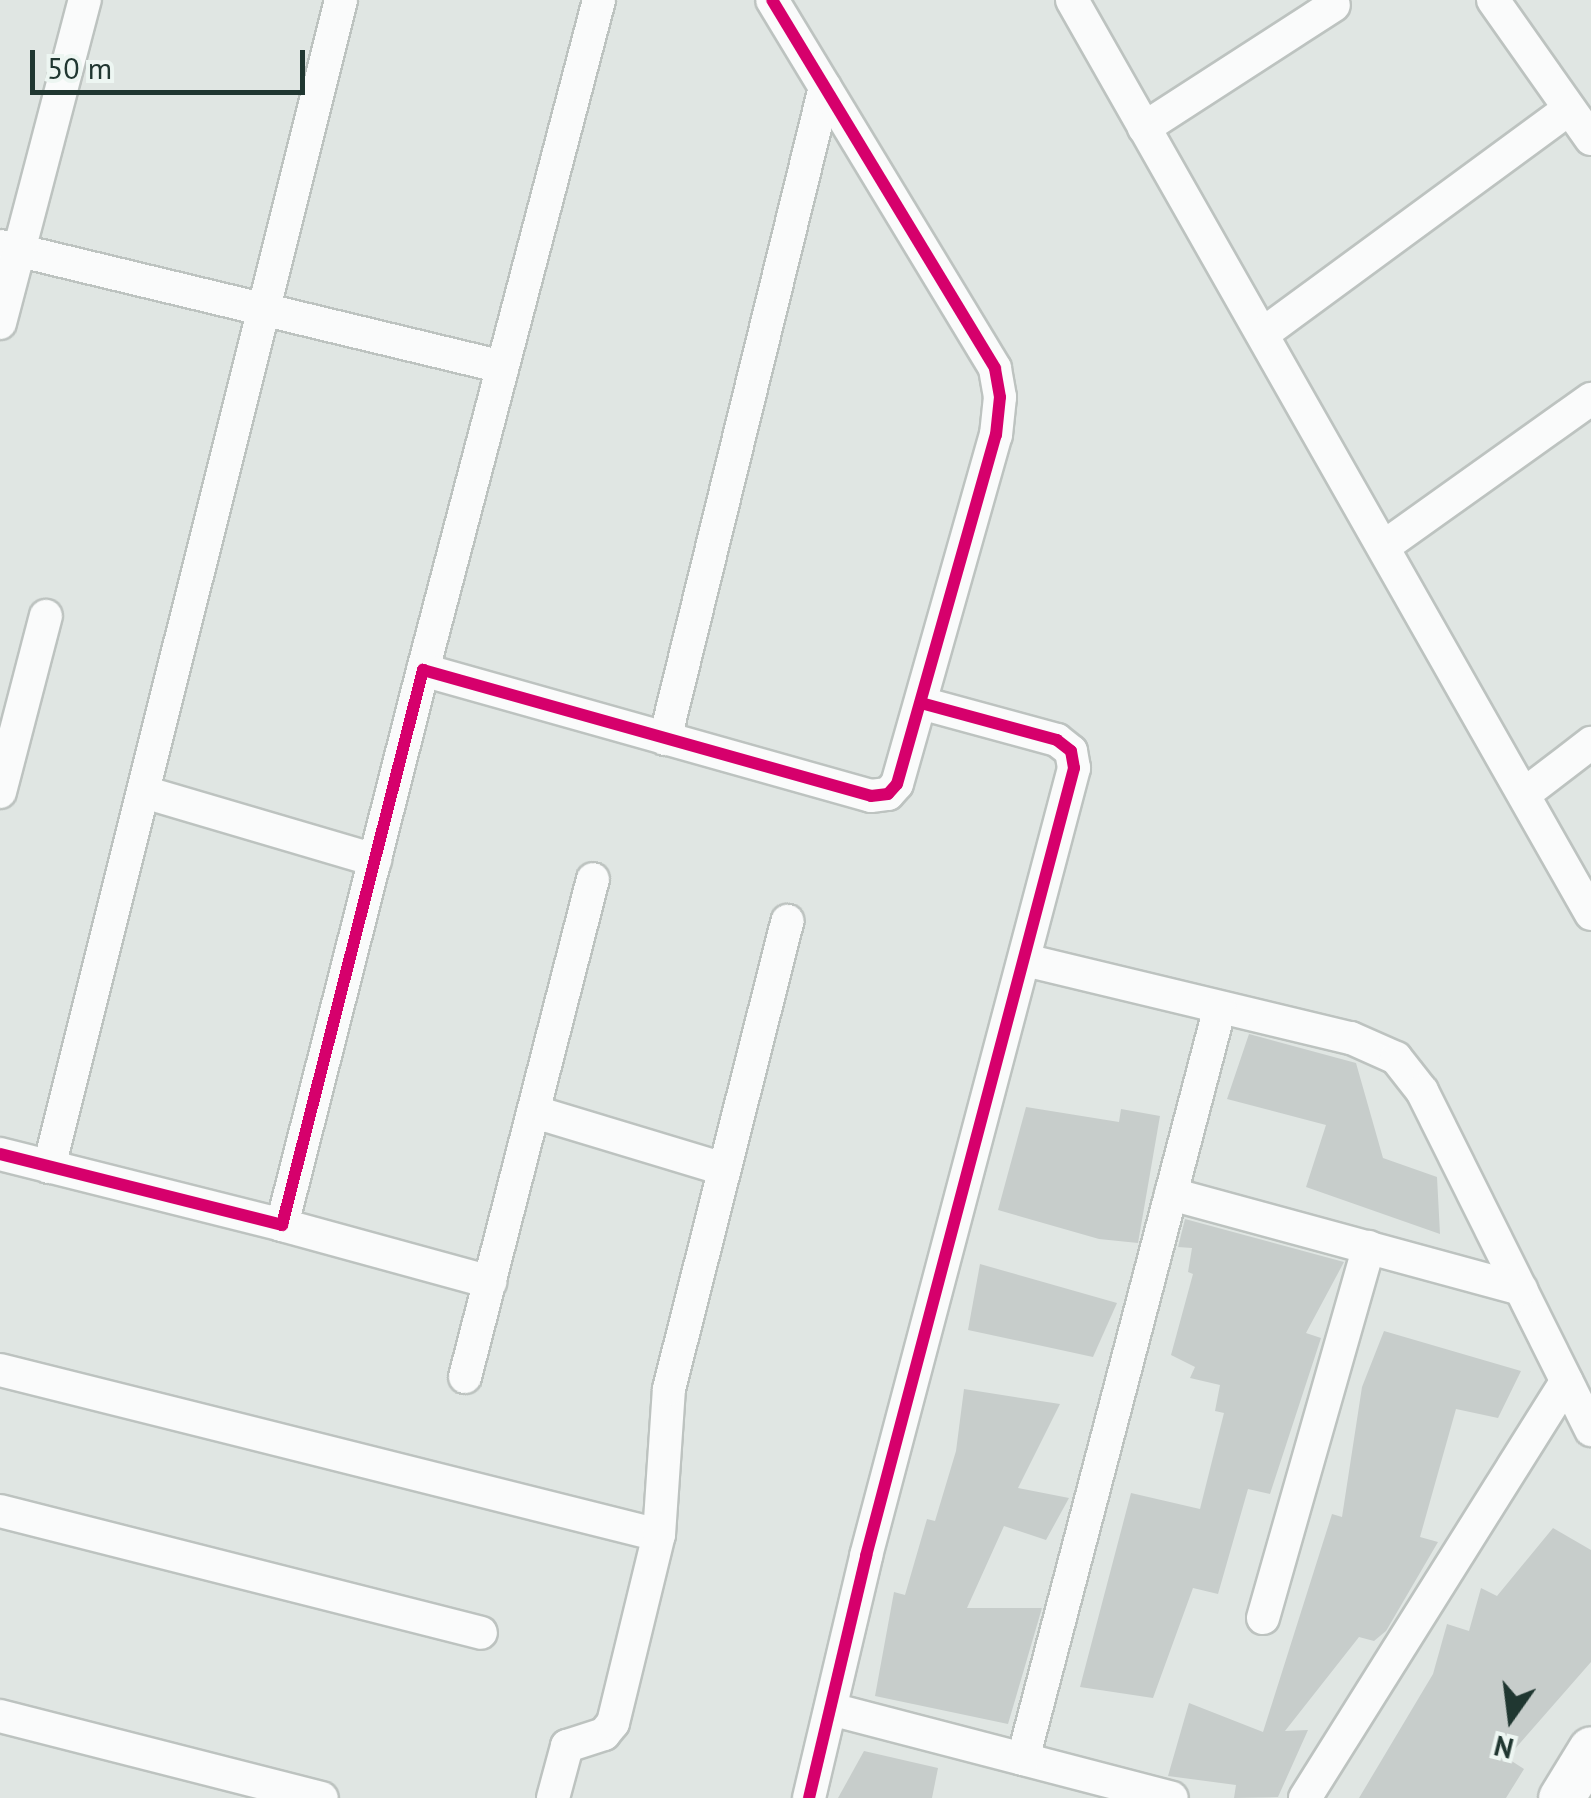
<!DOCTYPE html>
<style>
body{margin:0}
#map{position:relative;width:1591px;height:1798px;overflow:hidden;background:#e0e6e3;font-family:"PT Sans",sans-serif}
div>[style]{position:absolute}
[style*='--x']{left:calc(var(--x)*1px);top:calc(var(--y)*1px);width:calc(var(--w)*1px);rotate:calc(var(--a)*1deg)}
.building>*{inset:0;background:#c7cdcb}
.roads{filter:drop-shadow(2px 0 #bdc3c0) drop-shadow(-2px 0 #bdc3c0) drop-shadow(0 2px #bdc3c0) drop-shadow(0 -2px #bdc3c0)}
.street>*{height:32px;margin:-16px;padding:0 16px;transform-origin:16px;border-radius:16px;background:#fafbfb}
.secondary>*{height:45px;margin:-22.5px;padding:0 22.5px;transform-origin:22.5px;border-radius:22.5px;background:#fafbfb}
.cycleway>*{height:12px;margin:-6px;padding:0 6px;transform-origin:6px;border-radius:6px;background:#d6006c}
span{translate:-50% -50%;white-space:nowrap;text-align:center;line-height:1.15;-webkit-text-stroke:10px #edf6f2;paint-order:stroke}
.north{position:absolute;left:1461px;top:1668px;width:100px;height:100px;-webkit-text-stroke:8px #edf6f2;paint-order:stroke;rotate:194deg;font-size:28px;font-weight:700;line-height:40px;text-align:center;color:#203731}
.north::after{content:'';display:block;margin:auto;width:35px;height:45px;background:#203731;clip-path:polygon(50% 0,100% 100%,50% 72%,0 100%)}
.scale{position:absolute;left:30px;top:50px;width:275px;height:45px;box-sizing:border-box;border:5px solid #203731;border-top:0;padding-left:12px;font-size:30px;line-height:35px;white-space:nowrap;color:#203731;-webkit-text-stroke:8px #edf6f2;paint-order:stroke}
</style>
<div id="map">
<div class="building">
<div style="clip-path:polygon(1249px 1034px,1356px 1063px,1383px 1158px,1437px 1177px,1440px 1234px,1306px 1187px,1326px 1125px,1227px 1099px)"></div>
<div style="clip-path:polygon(1026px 1107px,1119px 1122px,1121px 1109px,1160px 1116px,1138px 1243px,1099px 1239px,998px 1210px)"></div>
<div style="clip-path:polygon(1185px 1219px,1344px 1262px,1306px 1333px,1321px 1338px,1270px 1494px,1248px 1489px,1218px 1594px,1193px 1588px,1153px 1698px,1080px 1687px,1131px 1493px,1200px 1509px,1224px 1413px,1215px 1411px,1220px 1385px,1190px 1378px,1195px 1367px,1171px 1355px,1193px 1274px,1188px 1272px,1192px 1248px,1178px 1247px)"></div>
<div style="clip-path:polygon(980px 1264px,1117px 1303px,1093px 1357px,968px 1330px)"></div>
<div style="clip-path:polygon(1384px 1331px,1521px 1371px,1498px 1418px,1456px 1409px,1420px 1537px,1438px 1542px,1386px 1631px,1374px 1641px,1359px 1637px,1285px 1731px,1308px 1730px,1278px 1797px,1234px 1798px,1236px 1785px,1168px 1776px,1189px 1703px,1263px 1732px,1332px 1514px,1342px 1517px,1362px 1387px)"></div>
<div style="clip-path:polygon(964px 1389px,1060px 1404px,1018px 1488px,1069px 1498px,1046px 1540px,1004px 1526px,967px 1608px,1042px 1608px,1008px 1724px,875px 1696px,894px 1592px,905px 1595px,927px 1519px,935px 1521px,956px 1451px)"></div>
<div style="clip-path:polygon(1553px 1528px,1591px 1550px,1591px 1662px,1507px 1758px,1524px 1769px,1506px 1798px,1359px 1798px,1433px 1674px,1447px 1624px,1469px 1631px,1481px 1588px,1497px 1596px)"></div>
<div style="clip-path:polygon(864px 1751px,938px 1768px,932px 1798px,838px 1798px)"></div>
</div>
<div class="roads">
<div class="street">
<div style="--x:1072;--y:0;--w:1051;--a:60.41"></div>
<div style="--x:1493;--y:0;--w:170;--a:54.8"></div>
<div style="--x:1144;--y:128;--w:226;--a:-32.9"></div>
<div style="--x:0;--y:246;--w:517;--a:13.53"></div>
<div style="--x:0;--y:323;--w:334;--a:-75.3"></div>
<div style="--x:1264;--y:333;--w:378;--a:-36.3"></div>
<div style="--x:1386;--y:545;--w:252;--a:-35.5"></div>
<div style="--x:423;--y:670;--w:693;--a:-75.28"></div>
<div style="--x:665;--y:739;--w:671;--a:-76.21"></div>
<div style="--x:0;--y:792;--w:182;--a:-75.4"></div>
<div style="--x:144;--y:792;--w:241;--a:16.4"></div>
<div style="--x:1527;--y:792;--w:81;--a:-37.4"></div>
<div style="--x:1025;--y:960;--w:335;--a:13.5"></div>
<div style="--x:1351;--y:1038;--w:49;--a:24"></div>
<div style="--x:1396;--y:1058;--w:42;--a:51.8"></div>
<div style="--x:1422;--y:1091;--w:379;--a:63.5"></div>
<div style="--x:535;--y:1112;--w:197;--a:16.8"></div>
<div style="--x:0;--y:1154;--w:291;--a:14.1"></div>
<div style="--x:282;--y:1225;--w:573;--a:-75.75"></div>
<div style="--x:423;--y:670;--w:465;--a:15.7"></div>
<div style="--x:871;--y:796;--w:17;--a:-7"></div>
<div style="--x:888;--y:794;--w:13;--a:-48"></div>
<div style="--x:897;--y:784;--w:363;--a:-74.2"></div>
<div style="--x:996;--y:435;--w:38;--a:-84"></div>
<div style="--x:1000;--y:397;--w:29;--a:-100"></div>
<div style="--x:995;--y:368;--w:430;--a:-121.2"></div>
<div style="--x:49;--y:1167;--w:1203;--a:-75.95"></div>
<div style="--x:1171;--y:1194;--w:363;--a:15.2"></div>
<div style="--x:282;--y:1225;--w:216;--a:15.3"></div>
<div style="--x:0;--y:1370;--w:679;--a:14.06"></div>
<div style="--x:465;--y:1377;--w:514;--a:-75.59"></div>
<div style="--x:0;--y:1511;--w:496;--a:14.2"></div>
<div style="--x:1263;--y:1618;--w:386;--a:-74.1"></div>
<div style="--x:831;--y:1709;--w:352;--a:14.6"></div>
<div style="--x:0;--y:1716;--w:332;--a:14.3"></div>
<div style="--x:1023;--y:1759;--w:777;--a:-75.32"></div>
<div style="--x:553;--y:1798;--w:54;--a:-74.9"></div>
<div style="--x:567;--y:1746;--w:39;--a:-18"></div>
<div style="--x:604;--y:1734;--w:14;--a:-51"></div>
<div style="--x:613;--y:1723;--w:194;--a:-76.3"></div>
<div style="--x:659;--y:1535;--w:146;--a:-86.1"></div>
<div style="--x:669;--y:1389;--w:483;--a:-75.8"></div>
<div style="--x:809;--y:1798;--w:249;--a:-76.7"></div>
<div style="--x:866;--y:1556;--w:815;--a:-75.21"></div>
<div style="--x:1074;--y:768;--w:17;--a:-100"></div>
<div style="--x:1071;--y:751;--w:18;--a:-142"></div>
<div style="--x:1057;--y:740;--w:141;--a:-164.8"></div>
<div style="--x:1305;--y:1798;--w:492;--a:-57.9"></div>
</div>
<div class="secondary">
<div style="--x:1561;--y:1798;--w:57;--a:-58.5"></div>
</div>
</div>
<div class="cycleway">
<div style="--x:0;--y:1154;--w:291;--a:14.1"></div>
<div style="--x:282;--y:1225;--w:573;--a:-75.75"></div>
<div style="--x:423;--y:670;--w:465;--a:15.7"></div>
<div style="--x:871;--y:796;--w:17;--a:-7"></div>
<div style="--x:888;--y:794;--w:13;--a:-48"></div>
<div style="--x:897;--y:784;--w:363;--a:-74.2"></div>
<div style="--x:996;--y:435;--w:38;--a:-84"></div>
<div style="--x:1000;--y:397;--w:29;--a:-100"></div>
<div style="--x:995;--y:368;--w:430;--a:-121.2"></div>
<div style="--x:809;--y:1798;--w:249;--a:-76.7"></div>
<div style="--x:866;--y:1556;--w:815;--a:-75.21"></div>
<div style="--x:1074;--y:768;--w:17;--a:-100"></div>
<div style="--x:1071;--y:751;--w:18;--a:-142"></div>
<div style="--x:1057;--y:740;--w:141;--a:-164.8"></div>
</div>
<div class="north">N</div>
<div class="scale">50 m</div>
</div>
